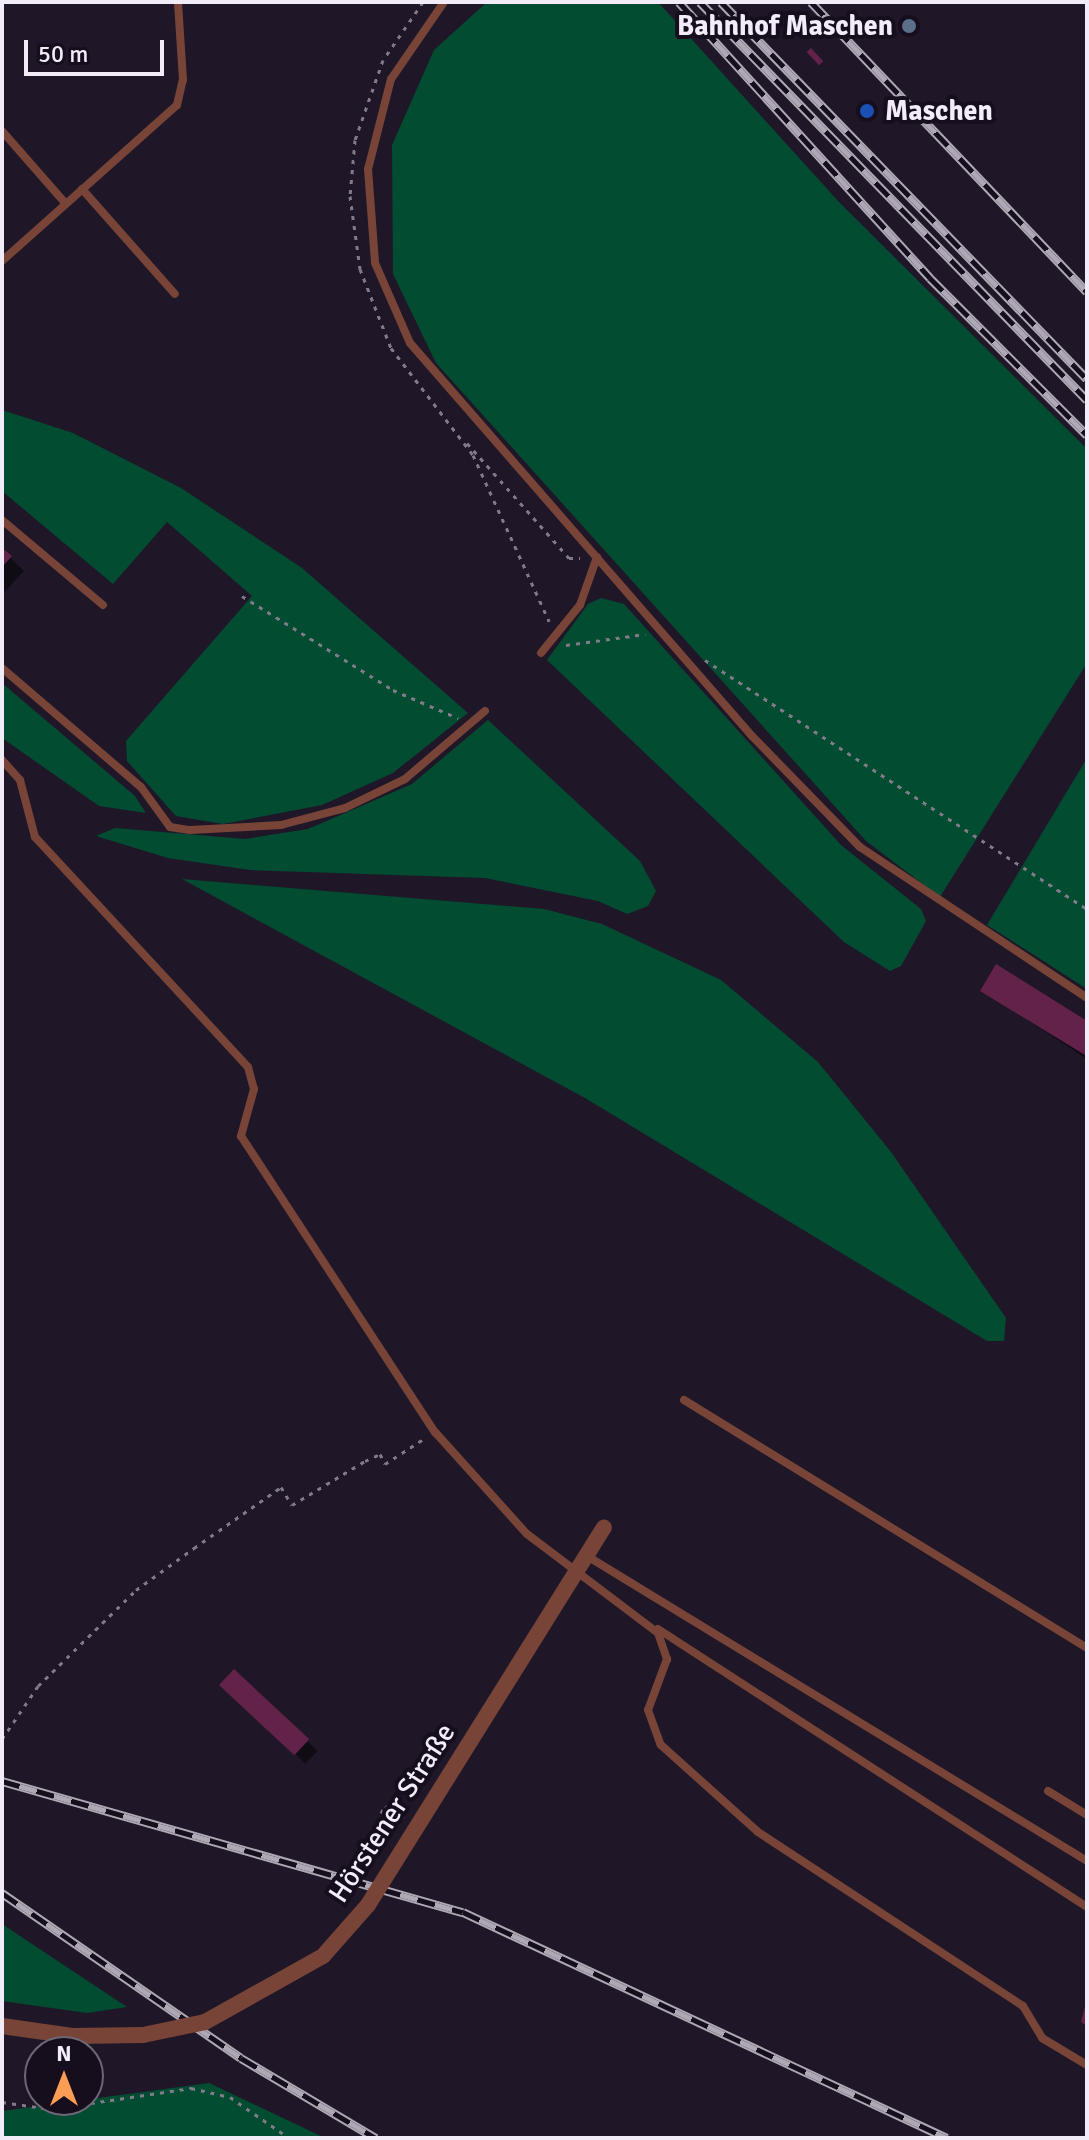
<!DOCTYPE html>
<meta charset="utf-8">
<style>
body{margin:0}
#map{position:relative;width:1089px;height:2140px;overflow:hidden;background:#1f1727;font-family:Signika,sans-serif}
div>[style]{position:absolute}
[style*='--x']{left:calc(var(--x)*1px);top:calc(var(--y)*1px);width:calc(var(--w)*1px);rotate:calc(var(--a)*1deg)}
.green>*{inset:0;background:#024c32}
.shadow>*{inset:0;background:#0007;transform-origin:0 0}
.building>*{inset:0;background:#63224a;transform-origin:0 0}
.path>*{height:3px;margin-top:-1.5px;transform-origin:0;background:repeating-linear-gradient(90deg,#817a88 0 4px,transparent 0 10px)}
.service>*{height:8px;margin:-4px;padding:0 4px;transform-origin:4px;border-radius:4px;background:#784438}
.rail>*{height:9px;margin-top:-4.5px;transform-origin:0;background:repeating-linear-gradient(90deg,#160e1d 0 18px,#aea8b4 0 36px);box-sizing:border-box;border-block:2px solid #aea8b4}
.minor-bridge>*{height:16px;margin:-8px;padding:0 8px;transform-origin:8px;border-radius:8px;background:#784438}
.dots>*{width:22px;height:22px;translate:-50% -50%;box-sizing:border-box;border:4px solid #160e1d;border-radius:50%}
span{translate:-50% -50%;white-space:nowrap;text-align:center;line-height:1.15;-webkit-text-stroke:8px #160e1d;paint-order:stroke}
.poi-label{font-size:28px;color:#f1ecf7;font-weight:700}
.right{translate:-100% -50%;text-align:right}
.left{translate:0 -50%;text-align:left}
.street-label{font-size:28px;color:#f1ecf7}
.frame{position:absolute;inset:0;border:4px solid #f1ecf7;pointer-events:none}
.north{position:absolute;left:24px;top:2036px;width:80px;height:80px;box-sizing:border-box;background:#160e1d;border:2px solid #6e6774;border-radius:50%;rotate:0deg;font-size:22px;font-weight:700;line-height:32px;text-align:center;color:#f1ecf7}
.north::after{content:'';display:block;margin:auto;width:28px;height:36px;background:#fd9d55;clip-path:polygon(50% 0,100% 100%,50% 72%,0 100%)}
.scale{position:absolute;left:24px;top:40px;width:140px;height:36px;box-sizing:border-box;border:4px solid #f1ecf7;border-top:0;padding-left:10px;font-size:24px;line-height:28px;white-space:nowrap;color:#f1ecf7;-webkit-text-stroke:6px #160e1d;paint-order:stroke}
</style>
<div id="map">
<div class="green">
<div style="clip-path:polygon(487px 2px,658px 2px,839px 202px,1087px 449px,1087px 663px,940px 897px,866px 841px,436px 363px,393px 274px,392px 145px,434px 50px)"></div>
<div style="clip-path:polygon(2px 410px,73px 433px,181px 488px,302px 568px,468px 713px,393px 773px,322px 805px,223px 824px,176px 816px,127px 761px,126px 741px,252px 596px,167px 522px,113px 584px,2px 491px)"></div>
<div style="clip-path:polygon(601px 598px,624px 604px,841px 845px,921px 909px,926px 921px,901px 966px,890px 971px,844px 942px,547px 660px,588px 604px)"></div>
<div style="clip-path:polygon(2px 683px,135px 796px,146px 813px,99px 806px,2px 738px)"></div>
<div style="clip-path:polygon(488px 720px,640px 861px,656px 891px,648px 906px,627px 914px,598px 901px,485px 878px,250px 870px,168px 858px,96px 836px,115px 828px,245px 839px,308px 829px,412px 784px)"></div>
<div style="clip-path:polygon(1087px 758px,1087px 989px,987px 925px)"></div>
<div style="clip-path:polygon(182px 879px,544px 909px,602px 924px,721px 980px,818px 1062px,891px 1152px,1006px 1318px,1004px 1341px,987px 1341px,585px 1098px)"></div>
<div style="clip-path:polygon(2px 1924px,127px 2007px,87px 2013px,2px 2001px)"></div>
<div style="clip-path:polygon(209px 2083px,325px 2138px,2px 2138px,2px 2111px)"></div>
</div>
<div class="shadow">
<div style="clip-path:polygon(2px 550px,24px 571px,2px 595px)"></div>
<div style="clip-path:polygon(997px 967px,1087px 1023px,1087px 1059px,983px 991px)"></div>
<div style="left:235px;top:1671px;width:115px;height:18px;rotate:44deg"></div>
</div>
<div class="building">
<div style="left:811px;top:48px;width:18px;height:6px;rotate:47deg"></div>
<div style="clip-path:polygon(2px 548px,12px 556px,2px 567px)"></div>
<div style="clip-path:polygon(996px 964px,1087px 1021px,1085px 1055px,980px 991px)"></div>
<div style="left:234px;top:1669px;width:103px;height:22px;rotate:43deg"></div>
<div style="clip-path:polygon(1087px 1998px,1087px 2026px,1081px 2022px)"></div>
</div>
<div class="path">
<div style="--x:423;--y:2;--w:70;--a:124.6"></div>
<div style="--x:383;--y:60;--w:85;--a:109.3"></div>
<div style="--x:355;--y:140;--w:56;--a:95.1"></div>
<div style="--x:350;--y:196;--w:74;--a:82.2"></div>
<div style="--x:360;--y:269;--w:85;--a:68.6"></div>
<div style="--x:391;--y:348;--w:135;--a:52.5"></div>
<div style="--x:473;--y:455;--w:183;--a:65.4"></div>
<div style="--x:467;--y:443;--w:154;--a:48.4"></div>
<div style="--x:569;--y:558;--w:11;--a:0"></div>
<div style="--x:242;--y:596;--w:178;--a:31.9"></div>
<div style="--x:393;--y:690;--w:71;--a:23.3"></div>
<div style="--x:566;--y:645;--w:80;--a:-7.9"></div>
<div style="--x:705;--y:660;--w:456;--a:33.1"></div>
<div style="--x:2;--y:1739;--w:64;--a:-55.8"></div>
<div style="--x:38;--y:1686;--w:137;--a:-44.4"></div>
<div style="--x:136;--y:1590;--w:72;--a:-35.9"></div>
<div style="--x:194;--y:1548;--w:106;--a:-35"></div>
<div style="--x:281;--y:1487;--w:21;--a:59"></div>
<div style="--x:292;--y:1505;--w:85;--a:-31.1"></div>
<div style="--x:365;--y:1461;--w:17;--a:-25"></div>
<div style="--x:380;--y:1454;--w:11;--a:63"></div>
<div style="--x:385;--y:1464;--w:48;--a:-33"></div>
<div style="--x:389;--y:1819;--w:10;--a:-143"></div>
<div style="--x:381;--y:1813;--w:8;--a:-60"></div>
<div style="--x:385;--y:1806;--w:22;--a:32"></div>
<div style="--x:2;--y:2102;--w:49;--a:8.1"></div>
<div style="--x:51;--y:2109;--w:142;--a:-8.5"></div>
<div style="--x:191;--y:2088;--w:40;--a:13"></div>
<div style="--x:230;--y:2097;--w:72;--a:34.8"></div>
</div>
<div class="service">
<div style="--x:444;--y:2;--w:93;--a:124.5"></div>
<div style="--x:391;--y:79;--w:93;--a:104.3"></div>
<div style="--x:368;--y:169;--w:94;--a:85.7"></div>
<div style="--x:375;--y:263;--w:87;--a:66.4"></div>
<div style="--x:410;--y:343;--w:521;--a:48.97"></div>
<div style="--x:752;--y:736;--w:155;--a:45.8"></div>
<div style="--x:860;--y:847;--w:273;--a:33.6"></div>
<div style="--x:2;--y:131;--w:97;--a:48.8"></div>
<div style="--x:82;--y:189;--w:140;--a:48.5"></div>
<div style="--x:2;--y:261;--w:234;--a:-41.7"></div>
<div style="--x:177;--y:105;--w:26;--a:-77"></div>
<div style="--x:183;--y:80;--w:78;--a:-93.7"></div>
<div style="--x:2;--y:520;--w:132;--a:40.1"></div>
<div style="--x:541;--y:653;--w:62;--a:-50.9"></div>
<div style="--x:580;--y:605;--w:51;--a:-70.5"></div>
<div style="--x:2;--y:668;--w:183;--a:40.6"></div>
<div style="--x:141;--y:787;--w:49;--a:54.1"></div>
<div style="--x:170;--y:827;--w:20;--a:9"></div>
<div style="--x:190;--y:830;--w:91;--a:-3.1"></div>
<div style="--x:281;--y:825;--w:66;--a:-14.9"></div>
<div style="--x:345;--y:808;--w:67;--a:-25.8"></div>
<div style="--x:405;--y:779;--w:105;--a:-40.4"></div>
<div style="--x:2;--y:760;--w:27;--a:48"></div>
<div style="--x:20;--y:780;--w:59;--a:75.3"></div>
<div style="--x:35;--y:837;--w:313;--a:47.2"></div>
<div style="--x:248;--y:1067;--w:23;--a:75"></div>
<div style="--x:254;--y:1089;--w:49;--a:105.5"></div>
<div style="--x:241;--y:1136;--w:354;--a:56.8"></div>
<div style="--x:435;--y:1432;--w:137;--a:48"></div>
<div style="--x:527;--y:1534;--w:164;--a:37.1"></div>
<div style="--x:658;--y:1633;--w:28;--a:71"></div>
<div style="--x:667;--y:1659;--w:54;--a:110.4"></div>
<div style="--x:648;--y:1710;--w:37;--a:70"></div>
<div style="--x:661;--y:1745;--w:130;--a:41.9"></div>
<div style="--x:758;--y:1832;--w:317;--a:33.3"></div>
<div style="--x:1023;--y:2006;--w:37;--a:59"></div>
<div style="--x:1042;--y:2038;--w:52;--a:31"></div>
<div style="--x:684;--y:1400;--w:473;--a:31.6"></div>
<div style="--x:587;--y:1556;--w:586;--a:31.38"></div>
<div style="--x:658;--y:1629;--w:511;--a:32.94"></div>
<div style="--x:1048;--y:1791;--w:46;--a:31.6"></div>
</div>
<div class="rail">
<div style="--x:679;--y:2;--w:373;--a:47.7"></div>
<div style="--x:930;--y:278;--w:222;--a:45"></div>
<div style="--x:700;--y:2;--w:555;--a:45.8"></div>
<div style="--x:721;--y:2;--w:525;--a:45.85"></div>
<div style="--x:811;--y:2;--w:400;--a:46.4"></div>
<div style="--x:2;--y:1781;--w:479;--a:15.9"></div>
<div style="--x:463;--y:1912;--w:534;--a:25.03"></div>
<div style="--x:2;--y:1893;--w:290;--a:34.6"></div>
<div style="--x:241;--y:2058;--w:157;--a:30.7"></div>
</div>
<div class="minor-bridge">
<div style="--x:2;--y:2026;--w:71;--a:8.1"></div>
<div style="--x:72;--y:2036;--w:71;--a:-0.8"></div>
<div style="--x:143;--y:2035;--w:63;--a:-11.8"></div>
<div style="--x:205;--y:2022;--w:135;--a:-29.2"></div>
<div style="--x:323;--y:1956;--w:68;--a:-48.6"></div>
<div style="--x:368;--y:1905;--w:445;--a:-58"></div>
</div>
<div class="dots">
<div style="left:909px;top:26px;background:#5c6f8a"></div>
<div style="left:867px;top:111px;background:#1a4fb4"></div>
</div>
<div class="poi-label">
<span class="right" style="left:893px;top:26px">Bahnhof Maschen</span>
<span class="left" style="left:885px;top:111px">Maschen</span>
</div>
<div class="street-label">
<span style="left:392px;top:1813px;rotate:-57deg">Hörstener Straße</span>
</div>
<div class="frame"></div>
<div class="north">N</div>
<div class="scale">50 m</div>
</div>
